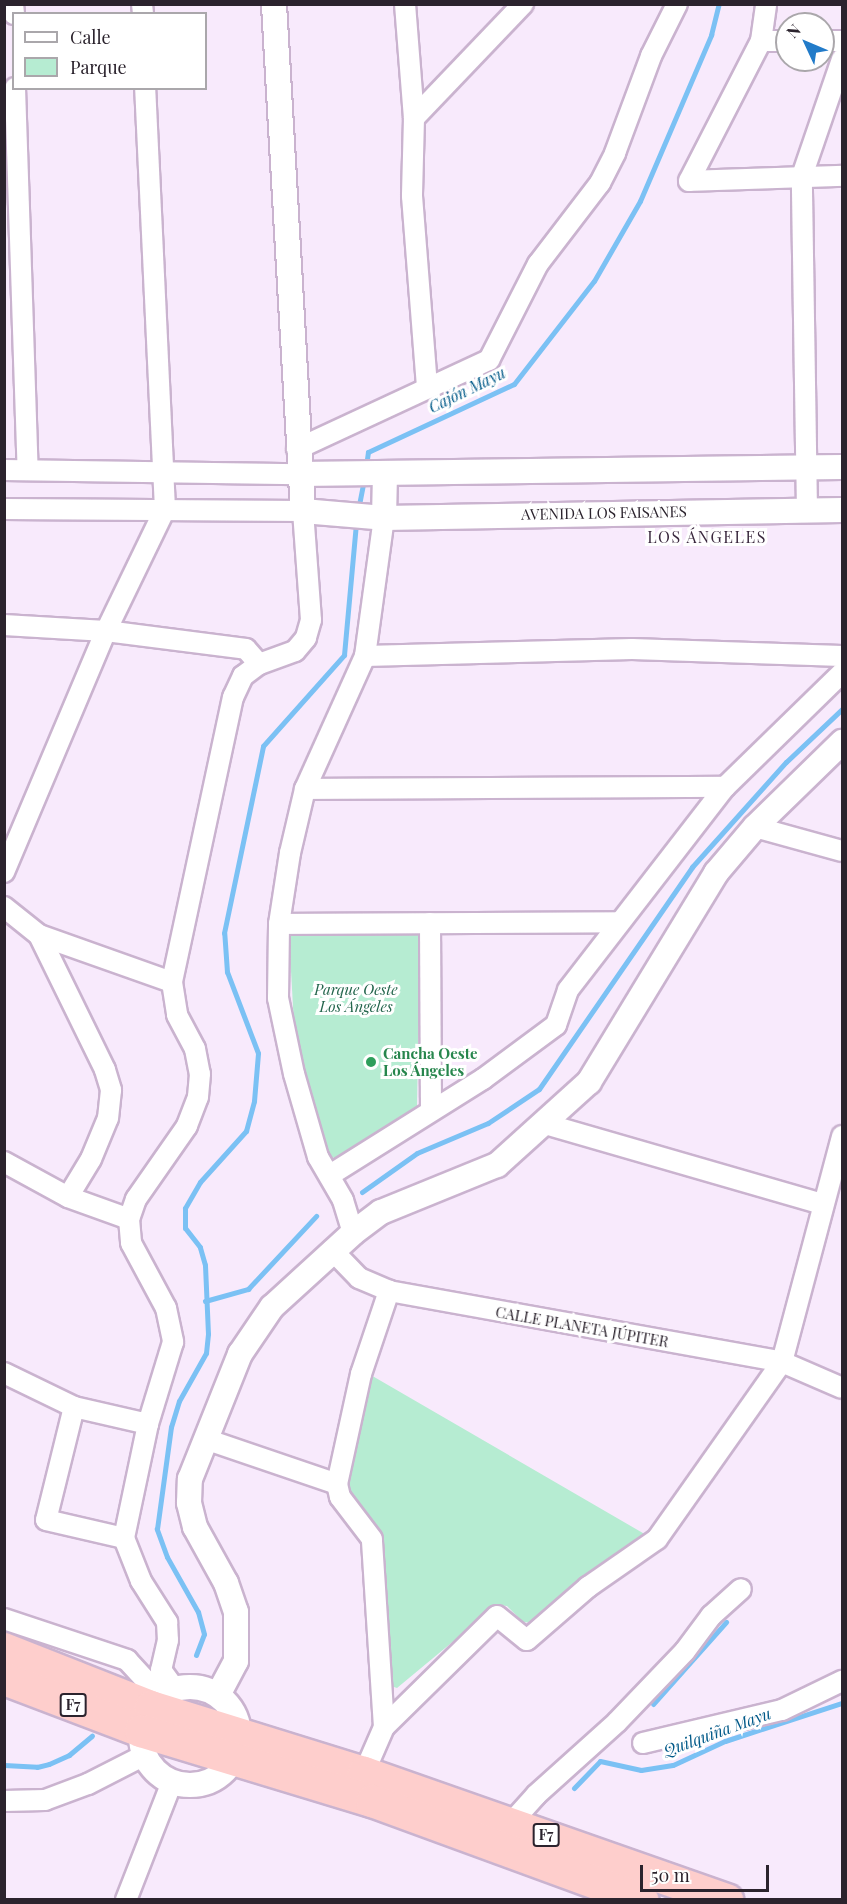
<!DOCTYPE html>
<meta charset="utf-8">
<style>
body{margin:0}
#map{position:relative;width:847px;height:1904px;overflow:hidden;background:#f8eafc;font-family:"Playfair Display",serif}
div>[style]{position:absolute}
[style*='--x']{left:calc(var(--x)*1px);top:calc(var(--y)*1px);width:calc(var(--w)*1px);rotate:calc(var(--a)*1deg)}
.green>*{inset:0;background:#b6ecd2}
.stream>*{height:5px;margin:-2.5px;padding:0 2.5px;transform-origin:2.5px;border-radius:2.5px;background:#7bc1f4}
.roads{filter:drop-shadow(2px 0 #cab3cf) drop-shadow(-2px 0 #cab3cf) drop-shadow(0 2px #cab3cf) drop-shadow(0 -2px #cab3cf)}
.minor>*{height:20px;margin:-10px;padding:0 10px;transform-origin:10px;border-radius:10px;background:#fff}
.tertiary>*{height:24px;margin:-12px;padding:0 12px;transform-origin:12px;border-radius:12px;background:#fff}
.tertiary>.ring{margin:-12px;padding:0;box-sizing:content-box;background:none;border:24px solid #fff;border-radius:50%}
.trunk>*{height:32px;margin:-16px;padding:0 16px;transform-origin:16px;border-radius:16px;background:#fececc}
.dots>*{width:16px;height:16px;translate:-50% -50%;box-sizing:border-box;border:3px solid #fff;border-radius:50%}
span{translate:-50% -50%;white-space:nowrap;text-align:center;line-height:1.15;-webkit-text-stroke:6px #fff;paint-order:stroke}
.shield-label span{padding:2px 4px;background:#fff;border:2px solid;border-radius:4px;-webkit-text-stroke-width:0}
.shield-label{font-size:14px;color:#2b232d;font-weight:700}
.street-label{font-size:15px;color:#2b232d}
.park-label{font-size:15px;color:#23654c;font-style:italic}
.leisure-label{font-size:15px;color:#27864d;font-weight:700}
.left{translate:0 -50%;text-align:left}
.water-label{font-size:16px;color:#005988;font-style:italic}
.neighbourhood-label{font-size:16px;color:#3b293f;letter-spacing:1.5px}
.frame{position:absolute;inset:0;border:6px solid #2b232d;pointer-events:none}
.legend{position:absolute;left:12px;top:12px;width:195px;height:78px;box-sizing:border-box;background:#fff;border:2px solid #aaa7ab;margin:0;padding:8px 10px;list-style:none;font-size:18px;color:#2b232d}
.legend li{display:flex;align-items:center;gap:12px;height:30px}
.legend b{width:30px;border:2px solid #aaa7ab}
.north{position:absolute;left:775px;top:12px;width:60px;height:60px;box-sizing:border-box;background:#fff;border:2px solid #aaa7ab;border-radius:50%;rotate:314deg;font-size:16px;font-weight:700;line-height:24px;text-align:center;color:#2b232d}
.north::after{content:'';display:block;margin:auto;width:21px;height:27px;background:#227bc9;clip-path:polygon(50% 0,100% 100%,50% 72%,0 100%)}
.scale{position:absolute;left:640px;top:1865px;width:129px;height:27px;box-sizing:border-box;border:3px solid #2b232d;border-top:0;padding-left:8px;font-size:18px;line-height:21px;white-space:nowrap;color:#2b232d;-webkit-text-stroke:4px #fff;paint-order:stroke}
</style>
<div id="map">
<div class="green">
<div style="clip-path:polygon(420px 932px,417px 1107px,337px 1159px,329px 1156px,318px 1121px,294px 1025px,289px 934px)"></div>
<div style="clip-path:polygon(369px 1374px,648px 1536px,587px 1573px,534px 1623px,523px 1622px,507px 1606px,497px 1605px,397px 1688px,391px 1686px,382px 1533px,348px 1492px)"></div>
</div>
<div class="stream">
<div style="--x:366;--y:466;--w:14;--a:-82"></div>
<div style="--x:368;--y:452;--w:161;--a:-25"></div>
<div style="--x:514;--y:384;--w:130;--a:-52.2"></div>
<div style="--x:594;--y:281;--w:92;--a:-60.1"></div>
<div style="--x:640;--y:201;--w:181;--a:-66.8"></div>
<div style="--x:711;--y:35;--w:32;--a:-76"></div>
<div style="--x:358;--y:510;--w:33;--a:-79"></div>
<div style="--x:362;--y:1192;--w:67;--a:-35.3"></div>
<div style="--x:417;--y:1153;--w:77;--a:-22.9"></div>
<div style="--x:488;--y:1123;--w:61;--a:-33.7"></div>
<div style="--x:539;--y:1089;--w:270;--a:-55.4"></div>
<div style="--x:692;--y:867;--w:141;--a:-48.2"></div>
<div style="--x:786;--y:762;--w:77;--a:-43.4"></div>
<div style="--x:205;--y:1301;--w:45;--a:-15.6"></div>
<div style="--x:248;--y:1289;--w:100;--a:-47"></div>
<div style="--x:196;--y:1655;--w:22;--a:-69"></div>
<div style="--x:204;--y:1634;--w:23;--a:-105"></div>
<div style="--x:198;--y:1612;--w:63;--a:-119.4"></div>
<div style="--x:167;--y:1557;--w:30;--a:-110"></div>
<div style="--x:157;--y:1529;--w:103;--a:-82.2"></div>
<div style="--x:171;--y:1427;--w:27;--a:-73"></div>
<div style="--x:179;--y:1401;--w:55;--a:-60.6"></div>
<div style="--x:206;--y:1353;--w:19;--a:-84"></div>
<div style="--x:208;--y:1334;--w:69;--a:-92.5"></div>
<div style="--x:205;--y:1265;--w:19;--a:-106"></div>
<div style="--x:200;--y:1247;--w:24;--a:-128"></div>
<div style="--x:185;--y:1228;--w:20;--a:-90"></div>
<div style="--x:185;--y:1208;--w:30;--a:-60"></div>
<div style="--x:200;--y:1182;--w:69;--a:-48"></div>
<div style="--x:246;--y:1131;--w:31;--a:-75"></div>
<div style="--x:254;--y:1101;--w:48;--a:-85.2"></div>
<div style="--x:258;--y:1053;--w:87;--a:-110.9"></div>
<div style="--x:227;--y:972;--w:39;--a:-94"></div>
<div style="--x:224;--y:933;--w:191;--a:-78.2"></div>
<div style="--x:263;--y:746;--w:122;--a:-48.3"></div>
<div style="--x:344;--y:655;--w:134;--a:-84.8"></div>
<div style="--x:653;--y:1704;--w:110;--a:-48.3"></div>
<div style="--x:4;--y:1765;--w:33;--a:3"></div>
<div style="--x:37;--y:1767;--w:12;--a:-14"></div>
<div style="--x:49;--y:1764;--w:22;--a:-24"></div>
<div style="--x:69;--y:1755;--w:30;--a:-40"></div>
<div style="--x:574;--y:1788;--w:37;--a:-46"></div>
<div style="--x:600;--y:1761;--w:42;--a:12.4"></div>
<div style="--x:641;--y:1770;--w:32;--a:-9"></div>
<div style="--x:673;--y:1765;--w:57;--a:-24.8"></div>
<div style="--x:725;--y:1741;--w:123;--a:-18"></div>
</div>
<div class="roads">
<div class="minor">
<div style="--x:13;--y:4;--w:10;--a:84"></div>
<div style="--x:142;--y:4;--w:10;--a:84"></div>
<div style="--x:405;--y:4;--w:114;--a:85.5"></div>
<div style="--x:414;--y:118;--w:78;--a:91.5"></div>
<div style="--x:412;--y:196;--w:192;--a:85.5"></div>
<div style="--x:761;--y:41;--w:26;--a:0"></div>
<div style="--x:823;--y:41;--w:19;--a:0"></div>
<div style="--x:15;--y:88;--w:382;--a:88.1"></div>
<div style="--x:414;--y:118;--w:158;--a:-46.3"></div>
<div style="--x:689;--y:181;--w:157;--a:-62.8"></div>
<div style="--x:761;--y:41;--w:37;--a:-82"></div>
<div style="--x:689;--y:181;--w:153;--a:-1.9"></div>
<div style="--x:297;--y:449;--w:212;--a:-24.9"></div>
<div style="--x:489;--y:360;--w:108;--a:-63"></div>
<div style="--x:538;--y:264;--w:102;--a:-52.6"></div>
<div style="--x:600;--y:183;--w:34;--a:-63"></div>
<div style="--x:615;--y:153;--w:103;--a:-69.6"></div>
<div style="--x:651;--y:56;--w:58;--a:-63.4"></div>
<div style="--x:4;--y:470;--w:296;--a:0.8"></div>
<div style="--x:4;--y:509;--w:299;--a:0.4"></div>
<div style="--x:303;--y:511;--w:109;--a:85.8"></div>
<div style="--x:311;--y:620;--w:19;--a:106"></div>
<div style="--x:306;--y:638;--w:17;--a:130"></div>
<div style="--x:295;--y:651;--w:38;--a:160"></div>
<div style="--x:259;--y:664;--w:20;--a:143"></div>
<div style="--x:243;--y:676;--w:23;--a:115"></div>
<div style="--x:233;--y:697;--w:291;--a:102.1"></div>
<div style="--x:172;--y:982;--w:33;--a:81"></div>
<div style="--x:177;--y:1015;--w:38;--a:62"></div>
<div style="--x:195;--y:1049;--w:25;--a:79"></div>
<div style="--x:200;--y:1074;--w:23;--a:95"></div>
<div style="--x:198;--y:1097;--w:31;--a:111"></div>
<div style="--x:187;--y:1126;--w:89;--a:124.9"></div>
<div style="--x:136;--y:1199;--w:21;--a:109"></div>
<div style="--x:129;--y:1219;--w:24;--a:85"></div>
<div style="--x:131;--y:1243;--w:74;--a:61.7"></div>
<div style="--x:166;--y:1308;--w:35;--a:78"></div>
<div style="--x:173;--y:1342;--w:86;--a:107"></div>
<div style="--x:148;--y:1424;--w:116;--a:101.9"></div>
<div style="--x:124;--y:1538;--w:46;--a:68.4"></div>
<div style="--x:141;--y:1581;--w:49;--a:57.6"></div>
<div style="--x:167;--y:1622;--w:18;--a:87"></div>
<div style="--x:168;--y:1640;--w:31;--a:103"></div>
<div style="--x:161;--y:1670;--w:24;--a:54"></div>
<div style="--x:807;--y:510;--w:334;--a:-90.9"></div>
<div style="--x:802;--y:176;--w:124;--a:-71.1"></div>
<div style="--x:4;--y:625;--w:102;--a:3.4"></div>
<div style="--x:106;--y:631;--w:141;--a:7.3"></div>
<div style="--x:246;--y:649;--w:20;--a:49"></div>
<div style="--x:365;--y:656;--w:267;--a:-1.5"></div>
<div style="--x:632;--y:649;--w:210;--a:1.9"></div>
<div style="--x:305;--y:789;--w:420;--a:-0.3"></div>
<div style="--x:755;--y:827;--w:90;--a:15.4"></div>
<div style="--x:4;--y:872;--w:262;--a:-67.1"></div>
<div style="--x:106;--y:631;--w:136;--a:-64.2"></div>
<div style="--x:165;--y:509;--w:421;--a:-92.7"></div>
<div style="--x:4;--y:907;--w:45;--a:38.7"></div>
<div style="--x:39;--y:935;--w:141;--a:19.5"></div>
<div style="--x:430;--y:923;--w:187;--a:89.7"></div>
<div style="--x:279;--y:924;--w:339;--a:-0.3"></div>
<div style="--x:39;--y:935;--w:150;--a:63.9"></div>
<div style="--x:105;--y:1070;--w:21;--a:73"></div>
<div style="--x:111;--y:1090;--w:28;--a:96"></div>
<div style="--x:108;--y:1118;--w:44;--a:112.5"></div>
<div style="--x:91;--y:1159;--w:44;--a:121.2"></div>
<div style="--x:545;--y:1124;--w:289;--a:16.1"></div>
<div style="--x:4;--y:1162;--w:73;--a:28.7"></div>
<div style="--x:68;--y:1197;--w:65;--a:19.8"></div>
<div style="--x:330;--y:1175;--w:181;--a:-32.1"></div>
<div style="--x:483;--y:1079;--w:91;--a:-36.5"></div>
<div style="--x:556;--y:1025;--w:37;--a:-71"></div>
<div style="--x:568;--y:990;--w:257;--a:-52.3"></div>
<div style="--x:725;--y:787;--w:163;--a:-44.3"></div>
<div style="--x:353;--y:1233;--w:34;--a:-107"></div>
<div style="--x:343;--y:1200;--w:50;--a:-120.2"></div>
<div style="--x:318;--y:1157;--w:86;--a:-106.1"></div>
<div style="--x:294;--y:1074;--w:78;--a:-101.9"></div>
<div style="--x:278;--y:998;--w:74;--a:-89.2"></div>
<div style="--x:279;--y:924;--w:72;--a:-81.2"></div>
<div style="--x:290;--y:853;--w:66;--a:-76.8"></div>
<div style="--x:305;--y:789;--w:146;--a:-65.7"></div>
<div style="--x:365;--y:656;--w:139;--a:-82.2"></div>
<div style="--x:332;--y:1250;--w:39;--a:46"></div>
<div style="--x:359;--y:1278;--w:33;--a:23"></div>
<div style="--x:389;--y:1291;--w:399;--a:10.2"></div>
<div style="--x:782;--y:1362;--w:65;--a:23.4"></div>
<div style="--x:4;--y:1373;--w:78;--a:25.9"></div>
<div style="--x:74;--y:1407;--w:76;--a:12.9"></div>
<div style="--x:74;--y:1407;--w:116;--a:103.9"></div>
<div style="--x:46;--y:1520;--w:80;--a:13"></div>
<div style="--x:205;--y:1439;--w:139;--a:18.8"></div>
<div style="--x:4;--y:1619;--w:130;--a:18.4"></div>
<div style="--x:127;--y:1660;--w:50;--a:47.4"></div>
<div style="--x:384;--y:1727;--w:158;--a:-44.5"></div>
<div style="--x:497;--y:1616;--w:38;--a:39"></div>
<div style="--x:527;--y:1640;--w:81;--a:-41"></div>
<div style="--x:588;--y:1587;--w:84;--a:-34.8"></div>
<div style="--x:657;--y:1539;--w:217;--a:-54.8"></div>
<div style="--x:782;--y:1362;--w:234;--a:-75.1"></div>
<div style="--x:643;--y:1743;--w:143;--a:-13.4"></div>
<div style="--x:782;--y:1710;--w:67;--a:-25.8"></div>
<div style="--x:364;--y:1773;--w:50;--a:-66.5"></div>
<div style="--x:384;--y:1727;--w:188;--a:-93.7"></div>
<div style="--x:372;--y:1539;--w:53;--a:-127.3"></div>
<div style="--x:340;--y:1497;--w:13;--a:-103"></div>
<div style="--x:337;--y:1484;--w:113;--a:-77.7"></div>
<div style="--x:361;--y:1374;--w:88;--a:-71.4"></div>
<div style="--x:4;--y:1801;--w:41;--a:-1.4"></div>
<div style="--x:45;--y:1800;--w:46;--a:-20.4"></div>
<div style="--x:88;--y:1784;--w:64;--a:-27"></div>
<div style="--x:511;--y:1823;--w:38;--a:-48"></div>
<div style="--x:536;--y:1795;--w:109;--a:-42"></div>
<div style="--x:617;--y:1722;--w:98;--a:-46.2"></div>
<div style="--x:685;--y:1651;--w:44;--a:-53.4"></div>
<div style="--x:711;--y:1616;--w:40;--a:-42"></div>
<div style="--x:126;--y:1900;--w:127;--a:-68.7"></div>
</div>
<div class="tertiary">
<div style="--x:274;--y:4;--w:508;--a:86.73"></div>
<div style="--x:303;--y:511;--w:81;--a:4.9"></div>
<div style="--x:384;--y:518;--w:458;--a:-1"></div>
<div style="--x:300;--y:474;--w:542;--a:-0.74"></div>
<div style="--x:384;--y:518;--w:44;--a:-88.7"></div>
<div class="ring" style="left:141px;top:1687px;width:74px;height:74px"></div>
<div style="--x:218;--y:1695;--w:38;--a:-62"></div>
<div style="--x:236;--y:1661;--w:49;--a:-90"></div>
<div style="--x:236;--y:1612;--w:31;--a:-109"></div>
<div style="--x:226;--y:1583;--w:64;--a:-119"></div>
<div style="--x:195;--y:1527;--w:25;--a:-104"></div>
<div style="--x:189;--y:1503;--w:24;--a:-88"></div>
<div style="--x:190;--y:1479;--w:135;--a:-68.2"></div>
<div style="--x:240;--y:1354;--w:57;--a:-55.8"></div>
<div style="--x:272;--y:1307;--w:110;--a:-42.4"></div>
<div style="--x:353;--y:1233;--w:35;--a:-37"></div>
<div style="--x:381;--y:1212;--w:125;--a:-22.1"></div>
<div style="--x:497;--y:1165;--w:124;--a:-42.1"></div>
<div style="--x:589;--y:1082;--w:245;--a:-58.7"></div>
<div style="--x:716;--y:873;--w:60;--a:-49.7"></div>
<div style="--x:755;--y:827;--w:122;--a:-44.3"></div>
</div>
<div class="trunk">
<div style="--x:4;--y:1649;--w:158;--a:21.5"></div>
<div style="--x:151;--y:1707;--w:223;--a:17.2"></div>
<div style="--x:364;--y:1773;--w:385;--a:19.3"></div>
<div style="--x:4;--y:1679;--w:147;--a:20.8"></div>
<div style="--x:141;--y:1731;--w:241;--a:16.9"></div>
<div style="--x:372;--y:1801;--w:288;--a:20.1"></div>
</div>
</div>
<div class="dots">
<div style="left:371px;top:1062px;background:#2e9e5b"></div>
</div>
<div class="shield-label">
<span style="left:73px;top:1705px">F7</span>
<span style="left:546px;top:1835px">F7</span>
</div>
<div class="street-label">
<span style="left:604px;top:513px;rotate:-1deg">AVENIDA LOS FAISANES</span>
<span style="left:582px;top:1327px;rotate:10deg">CALLE PLANETA JÚPITER</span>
</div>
<div class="park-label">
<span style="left:356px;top:998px">Parque Oeste<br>Los Ángeles</span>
</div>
<div class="leisure-label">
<span class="left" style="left:383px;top:1062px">Cancha Oeste<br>Los Ángeles</span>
</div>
<div class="water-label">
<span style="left:467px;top:390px;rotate:-26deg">Cajón Mayu</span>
<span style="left:717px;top:1732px;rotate:-20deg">Quilquiña Mayu</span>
</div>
<div class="neighbourhood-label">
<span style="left:707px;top:537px">LOS ÁNGELES</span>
</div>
<div class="frame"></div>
<ul class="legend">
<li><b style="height:8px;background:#fff"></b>Calle</li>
<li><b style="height:16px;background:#b6ecd2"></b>Parque</li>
</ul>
<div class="north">N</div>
<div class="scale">50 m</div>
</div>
